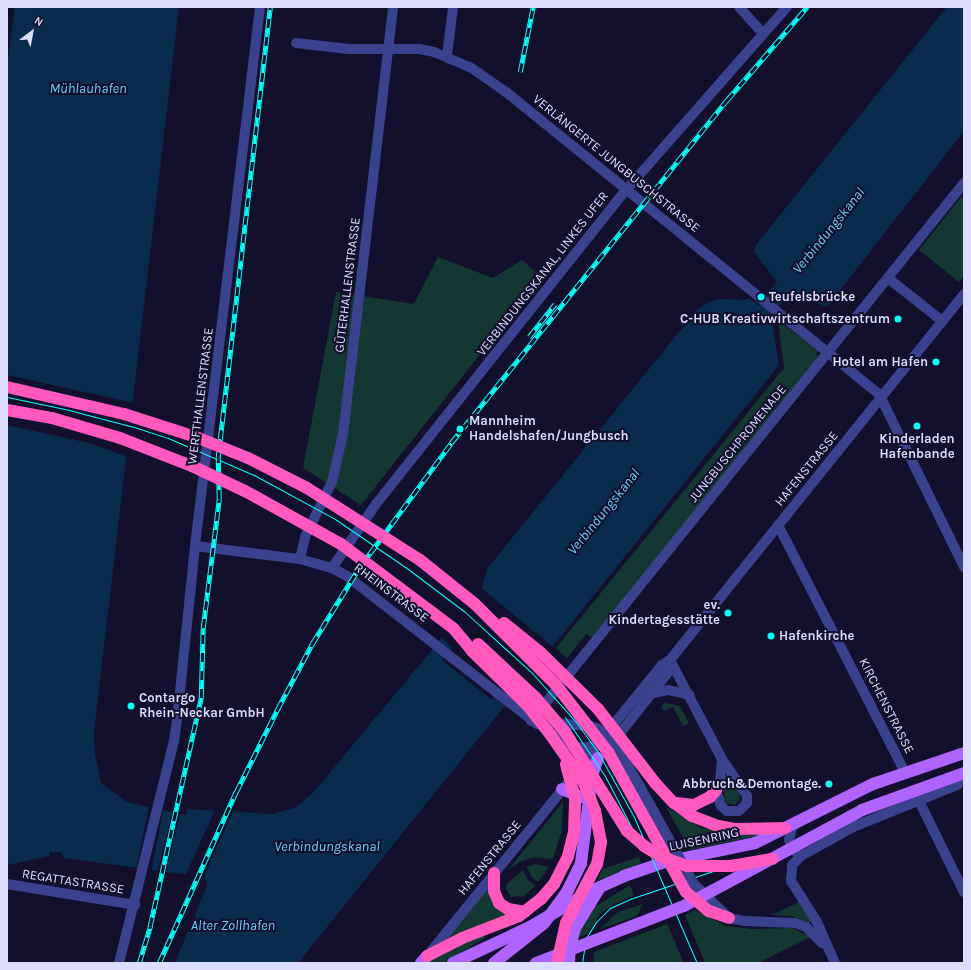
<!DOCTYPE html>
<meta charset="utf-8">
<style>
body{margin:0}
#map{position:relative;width:971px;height:970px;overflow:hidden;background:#12102d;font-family:Karla,sans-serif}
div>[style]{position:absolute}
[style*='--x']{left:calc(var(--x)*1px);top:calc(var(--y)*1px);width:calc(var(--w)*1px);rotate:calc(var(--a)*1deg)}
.green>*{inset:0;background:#133831}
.water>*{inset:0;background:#092b4e}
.pier>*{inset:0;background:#12102d;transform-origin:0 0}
.minor>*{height:10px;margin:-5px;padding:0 5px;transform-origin:5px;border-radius:5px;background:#3a428e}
.major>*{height:12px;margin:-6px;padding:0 6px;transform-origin:6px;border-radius:6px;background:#b064ff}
.highway>*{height:12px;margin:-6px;padding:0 6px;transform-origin:6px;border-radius:6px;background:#ff58be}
.tram>*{height:1px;margin:-0.5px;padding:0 0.5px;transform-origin:0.5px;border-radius:0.5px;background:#09fff7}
.rail>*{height:4.5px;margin-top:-2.25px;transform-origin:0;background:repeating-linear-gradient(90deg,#12102d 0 9px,#09fff7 0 18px);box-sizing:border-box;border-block:1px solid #09fff7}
.minor-bridge>*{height:10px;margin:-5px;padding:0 5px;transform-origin:5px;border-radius:5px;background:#3a428e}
.major-bridge>*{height:12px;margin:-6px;padding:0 6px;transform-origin:6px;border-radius:6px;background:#b064ff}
.highway-bridge>*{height:12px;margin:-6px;padding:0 6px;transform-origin:6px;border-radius:6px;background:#ff58be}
.dots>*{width:11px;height:11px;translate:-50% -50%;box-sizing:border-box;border:2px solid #12102d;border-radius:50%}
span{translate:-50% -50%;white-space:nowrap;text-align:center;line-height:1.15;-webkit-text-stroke:4px #12102d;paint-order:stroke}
.street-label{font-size:13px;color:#ddf}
.poi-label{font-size:13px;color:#ddf;font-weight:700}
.left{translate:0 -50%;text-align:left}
.right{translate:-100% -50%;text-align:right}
.water-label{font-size:14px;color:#6bceff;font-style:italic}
.frame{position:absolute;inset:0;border:8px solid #ddf;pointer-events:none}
.north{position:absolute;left:12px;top:12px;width:40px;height:40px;-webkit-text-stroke:3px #12102d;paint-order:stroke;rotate:32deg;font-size:11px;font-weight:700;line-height:16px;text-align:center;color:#ddf}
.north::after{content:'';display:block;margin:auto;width:14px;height:18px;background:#ddf;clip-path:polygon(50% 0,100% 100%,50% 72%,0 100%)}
</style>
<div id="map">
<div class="green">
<div style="clip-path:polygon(961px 197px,964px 200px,964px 276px,959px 282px,919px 250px)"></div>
<div style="clip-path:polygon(438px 257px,493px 278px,522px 260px,541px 277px,361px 505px,303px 468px,336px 292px,414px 304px)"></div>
<div style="clip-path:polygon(778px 320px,818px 351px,816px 354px,818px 356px,593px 638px,586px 634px,567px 658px,556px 648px,784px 368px)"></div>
<div style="clip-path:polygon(665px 703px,680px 706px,689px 723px,683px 726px,673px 707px,664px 711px,661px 706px)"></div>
<div style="clip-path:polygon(729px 775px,739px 792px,740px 799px,735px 805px,726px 803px,724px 799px,724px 776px)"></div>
<div style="clip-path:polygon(563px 802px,562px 830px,553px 859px,533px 857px,520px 862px,508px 870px)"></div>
<div style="clip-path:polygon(666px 807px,701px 828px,735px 835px,757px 834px,758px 836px,690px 850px)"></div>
<div style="clip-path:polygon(639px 857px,641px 863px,597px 881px,602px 869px)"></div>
<div style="clip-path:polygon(535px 864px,549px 867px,538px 882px,531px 876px,527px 867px)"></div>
<div style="clip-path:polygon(523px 870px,527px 879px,535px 886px,524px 896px,511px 897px,506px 888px,507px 884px)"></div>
<div style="clip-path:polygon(630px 885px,634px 895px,612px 905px,600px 914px,587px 934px,576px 938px,593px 908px)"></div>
<div style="clip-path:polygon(488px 887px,507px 917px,448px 940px,447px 938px)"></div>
<div style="clip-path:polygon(800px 902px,811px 920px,809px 923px,792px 916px,771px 915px)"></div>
<div style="clip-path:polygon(643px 904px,637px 916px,600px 929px,618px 912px)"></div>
<div style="clip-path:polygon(695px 910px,726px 926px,752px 929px,792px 928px,811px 937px,758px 963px,705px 963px,685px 915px)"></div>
<div style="clip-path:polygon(667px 924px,684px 963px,593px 963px,594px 952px)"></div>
<div style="clip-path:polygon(484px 935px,485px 938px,443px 963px,428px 963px,442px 952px)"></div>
</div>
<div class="water">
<div style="clip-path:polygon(15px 7px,179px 7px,94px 732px,95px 754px,101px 783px,127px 802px,186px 815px,187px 809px,272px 814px,297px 807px,312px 794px,441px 639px,482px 587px,487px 569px,696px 311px,708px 302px,720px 299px,744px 300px,749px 298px,758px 305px,777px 282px,754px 252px,756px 245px,947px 7px,964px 7px,964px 131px,827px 307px,802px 297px,794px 298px,789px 294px,771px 315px,779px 365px,298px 963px,175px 963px,207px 886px,205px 877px,64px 858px,61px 852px,49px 852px,49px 856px,7px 865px,7px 66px)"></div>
</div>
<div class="pier">
<div style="clip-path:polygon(7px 375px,134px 403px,128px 457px,89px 443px,7px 425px)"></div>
<div style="clip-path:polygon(479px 586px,554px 648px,509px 704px,498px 693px,492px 700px,442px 660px,452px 647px,440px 636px)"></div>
<div style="left:149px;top:805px;width:15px;height:66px;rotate:11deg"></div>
<div style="left:173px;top:810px;width:8px;height:64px;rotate:14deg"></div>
<div style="clip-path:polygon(215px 810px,233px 811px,203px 879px,185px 876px)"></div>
</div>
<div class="minor">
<div style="--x:739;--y:7;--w:36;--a:48"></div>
<div style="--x:296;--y:43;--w:53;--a:6.5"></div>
<div style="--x:349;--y:49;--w:70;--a:0"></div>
<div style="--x:419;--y:49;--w:15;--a:11"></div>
<div style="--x:434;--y:52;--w:39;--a:23"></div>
<div style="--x:470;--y:67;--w:44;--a:34.8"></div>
<div style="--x:506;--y:92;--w:480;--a:39"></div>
<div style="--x:879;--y:394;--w:193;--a:63.8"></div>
<div style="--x:447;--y:56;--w:49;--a:-83"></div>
<div style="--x:888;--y:278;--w:69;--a:38.5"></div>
<div style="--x:778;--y:525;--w:278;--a:62.8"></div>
<div style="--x:195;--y:546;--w:106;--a:7.1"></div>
<div style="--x:300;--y:559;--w:33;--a:16"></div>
<div style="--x:332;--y:568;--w:17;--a:28"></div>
<div style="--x:347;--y:576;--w:241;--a:37.9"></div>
<div style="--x:300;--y:559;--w:23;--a:-77"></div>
<div style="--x:305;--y:537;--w:61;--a:-63.9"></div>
<div style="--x:332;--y:482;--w:49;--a:-77.1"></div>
<div style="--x:343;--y:434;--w:430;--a:-83.3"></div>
<div style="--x:332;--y:568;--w:78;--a:-55.5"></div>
<div style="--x:376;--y:504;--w:403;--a:-51.5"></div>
<div style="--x:627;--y:189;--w:242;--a:-48.7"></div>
<div style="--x:670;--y:660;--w:112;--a:62.3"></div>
<div style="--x:722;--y:759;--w:45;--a:56"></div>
<div style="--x:747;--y:796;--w:7;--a:90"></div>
<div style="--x:747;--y:803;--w:11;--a:135"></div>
<div style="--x:739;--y:811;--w:12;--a:180"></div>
<div style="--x:727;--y:811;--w:8;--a:-140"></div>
<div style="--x:721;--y:806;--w:17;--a:-107"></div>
<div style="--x:716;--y:790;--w:10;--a:-66"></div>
<div style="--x:720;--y:781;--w:22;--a:-85"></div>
<div style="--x:651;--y:694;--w:17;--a:-13"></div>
<div style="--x:668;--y:690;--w:22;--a:13"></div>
<div style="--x:531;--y:721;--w:691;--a:-51.17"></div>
<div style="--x:553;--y:723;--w:38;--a:5"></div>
<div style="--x:591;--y:726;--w:8;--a:23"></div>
<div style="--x:598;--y:729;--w:21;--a:39"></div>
<div style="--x:614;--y:742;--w:48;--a:59.7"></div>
<div style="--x:552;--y:734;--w:20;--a:33"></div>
<div style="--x:569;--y:745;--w:14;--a:12"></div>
<div style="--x:583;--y:748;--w:32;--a:-11"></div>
<div style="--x:614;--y:741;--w:89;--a:-51.8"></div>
<div style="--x:669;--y:671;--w:11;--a:-85"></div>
<div style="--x:579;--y:767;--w:132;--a:-50.9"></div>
<div style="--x:662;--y:665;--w:9;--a:-32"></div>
<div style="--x:670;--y:660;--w:469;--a:-51.2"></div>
<div style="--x:918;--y:799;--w:104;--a:63.7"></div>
<div style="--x:793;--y:824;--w:16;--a:104"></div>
<div style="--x:789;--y:840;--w:14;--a:60"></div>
<div style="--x:7;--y:884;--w:130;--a:9.3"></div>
<div style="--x:729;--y:918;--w:16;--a:11"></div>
<div style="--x:745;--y:921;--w:50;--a:2.3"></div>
<div style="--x:795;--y:923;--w:12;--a:20"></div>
<div style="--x:806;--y:927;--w:23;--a:45"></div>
<div style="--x:428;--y:955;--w:220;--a:-50.9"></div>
<div style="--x:119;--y:963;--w:229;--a:-76.1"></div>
<div style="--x:174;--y:741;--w:30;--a:-82"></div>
<div style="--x:178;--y:711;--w:166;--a:-84.1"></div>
<div style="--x:195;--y:546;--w:543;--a:-83.12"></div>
<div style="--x:835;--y:963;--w:45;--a:-113.7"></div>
<div style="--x:817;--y:922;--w:49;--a:-122.4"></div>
<div style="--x:791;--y:881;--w:16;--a:-86"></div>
<div style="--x:792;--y:865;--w:13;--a:-45"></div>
<div style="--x:801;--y:856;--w:60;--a:-29.1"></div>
<div style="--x:853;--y:827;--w:112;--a:-22"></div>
<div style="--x:957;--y:785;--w:10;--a:-45"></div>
</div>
<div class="major">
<div style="--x:562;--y:789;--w:21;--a:23"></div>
<div style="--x:862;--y:810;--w:109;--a:-19.9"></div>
<div style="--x:581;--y:863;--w:88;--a:-82.8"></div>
<div style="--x:592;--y:776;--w:19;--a:-72"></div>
<div style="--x:421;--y:963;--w:9;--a:-49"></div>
<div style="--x:453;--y:963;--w:85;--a:-25.1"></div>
<div style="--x:530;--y:927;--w:71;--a:-30.5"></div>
<div style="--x:591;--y:891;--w:36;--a:-24"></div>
<div style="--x:624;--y:876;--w:43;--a:-18.9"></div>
<div style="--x:665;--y:862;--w:92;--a:-11.9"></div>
<div style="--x:755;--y:843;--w:132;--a:-26.6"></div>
<div style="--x:873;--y:784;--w:96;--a:-18.8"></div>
<div style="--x:494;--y:963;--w:63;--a:-38.5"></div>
<div style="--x:569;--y:963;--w:17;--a:-87"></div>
<div style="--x:570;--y:946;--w:19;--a:-74"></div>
<div style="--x:575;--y:928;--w:48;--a:-58.6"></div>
</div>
<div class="highway">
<div style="--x:453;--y:628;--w:30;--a:50"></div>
<div style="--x:674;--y:803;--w:22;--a:36"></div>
<div style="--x:692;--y:816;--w:28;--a:21"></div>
<div style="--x:718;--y:826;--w:17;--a:10"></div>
<div style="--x:735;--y:829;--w:50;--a:-1.1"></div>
<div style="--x:676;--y:803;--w:18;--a:6"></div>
<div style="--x:694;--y:805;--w:18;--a:-27"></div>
<div style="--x:710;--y:797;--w:9;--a:-49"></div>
<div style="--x:494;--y:873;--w:18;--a:90"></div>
<div style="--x:494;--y:891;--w:13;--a:67"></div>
<div style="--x:499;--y:903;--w:11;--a:34"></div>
<div style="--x:508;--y:909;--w:17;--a:10"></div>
<div style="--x:427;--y:956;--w:39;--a:-27"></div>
<div style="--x:462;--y:938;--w:61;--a:-21.1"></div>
<div style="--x:519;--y:916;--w:28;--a:-38"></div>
<div style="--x:541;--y:899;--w:20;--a:-49"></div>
</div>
<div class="tram">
<div style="--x:7;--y:397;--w:59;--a:11.7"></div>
<div style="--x:65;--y:409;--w:71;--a:14.6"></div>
<div style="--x:134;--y:427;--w:36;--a:18"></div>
<div style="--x:168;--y:438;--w:94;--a:23.3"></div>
<div style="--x:254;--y:475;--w:92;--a:28.5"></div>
<div style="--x:335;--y:519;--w:88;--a:34.4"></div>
<div style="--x:408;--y:569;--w:71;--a:37"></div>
<div style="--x:465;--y:612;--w:91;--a:42.3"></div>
<div style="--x:532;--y:673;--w:66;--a:48.1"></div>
<div style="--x:576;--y:722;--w:39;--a:54"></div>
<div style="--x:599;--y:754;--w:72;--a:60.9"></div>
<div style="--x:634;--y:817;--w:159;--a:66.7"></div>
<div style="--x:565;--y:717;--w:71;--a:55.9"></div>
<div style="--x:605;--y:776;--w:74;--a:62.7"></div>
<div style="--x:582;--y:963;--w:25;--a:-81"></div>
<div style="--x:586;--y:938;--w:19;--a:-58"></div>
<div style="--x:596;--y:922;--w:20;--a:-45"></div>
<div style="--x:610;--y:908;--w:22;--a:-24"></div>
<div style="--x:630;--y:899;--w:128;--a:-18.7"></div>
</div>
<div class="rail">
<div style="--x:520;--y:72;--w:66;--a:-78.7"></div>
<div style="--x:529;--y:337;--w:42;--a:-51.8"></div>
<div style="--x:139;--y:963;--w:39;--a:-73"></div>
<div style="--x:150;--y:926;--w:234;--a:-77.4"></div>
<div style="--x:201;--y:698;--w:70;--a:-88.4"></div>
<div style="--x:203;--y:628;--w:130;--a:-82.9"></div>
<div style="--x:219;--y:499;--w:42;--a:-91.4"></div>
<div style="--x:218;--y:457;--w:453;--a:-83.4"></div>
<div style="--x:159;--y:963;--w:188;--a:-65.8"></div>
<div style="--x:236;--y:792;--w:92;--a:-63.4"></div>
<div style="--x:277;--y:710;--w:75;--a:-62.1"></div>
<div style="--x:312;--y:644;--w:89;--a:-58.3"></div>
<div style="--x:359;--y:568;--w:155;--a:-53.6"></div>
<div style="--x:451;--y:443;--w:440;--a:-51.2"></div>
<div style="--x:727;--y:100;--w:123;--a:-49.3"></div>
</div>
<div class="minor-bridge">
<div style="--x:638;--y:783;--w:115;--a:61"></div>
<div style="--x:694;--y:884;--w:45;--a:44.1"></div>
</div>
<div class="major-bridge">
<div style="--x:545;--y:922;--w:39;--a:-54"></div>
<div style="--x:568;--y:890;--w:30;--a:-64"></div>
<div style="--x:536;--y:963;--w:159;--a:-21.1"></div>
<div style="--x:684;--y:906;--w:202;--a:-28.3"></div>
</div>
<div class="highway-bridge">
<div style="--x:7;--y:387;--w:120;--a:13"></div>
<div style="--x:124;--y:414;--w:76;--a:17.7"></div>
<div style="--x:196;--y:437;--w:56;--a:22"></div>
<div style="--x:248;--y:458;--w:66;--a:27"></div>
<div style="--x:307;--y:488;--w:134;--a:32.5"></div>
<div style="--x:420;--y:560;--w:70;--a:38.7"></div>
<div style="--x:475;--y:604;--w:115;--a:45"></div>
<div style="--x:556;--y:685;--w:85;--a:52.2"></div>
<div style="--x:608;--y:752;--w:160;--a:60.9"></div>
<div style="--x:686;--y:892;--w:30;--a:40"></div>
<div style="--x:709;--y:911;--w:21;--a:19"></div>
<div style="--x:7;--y:410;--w:46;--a:10.1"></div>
<div style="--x:52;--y:418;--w:71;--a:16.4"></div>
<div style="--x:120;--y:438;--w:77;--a:21.3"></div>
<div style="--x:192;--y:466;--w:59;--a:25.3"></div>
<div style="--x:245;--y:491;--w:110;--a:28.9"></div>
<div style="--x:341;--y:544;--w:140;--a:36.9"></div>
<div style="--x:504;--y:623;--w:46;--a:38.9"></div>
<div style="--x:540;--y:652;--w:81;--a:44.5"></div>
<div style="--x:598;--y:709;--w:95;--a:52.3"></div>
<div style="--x:656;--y:784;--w:26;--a:47"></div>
<div style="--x:478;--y:644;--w:78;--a:42.9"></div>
<div style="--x:535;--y:697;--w:46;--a:49.4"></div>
<div style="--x:565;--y:732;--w:117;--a:57.9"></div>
<div style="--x:627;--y:831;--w:23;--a:41"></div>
<div style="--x:644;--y:846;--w:21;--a:31"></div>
<div style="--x:662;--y:857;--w:27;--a:20"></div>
<div style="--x:687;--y:866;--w:44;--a:0"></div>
<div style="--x:731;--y:866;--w:42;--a:-9.7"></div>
<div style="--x:472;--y:651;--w:78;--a:44.5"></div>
<div style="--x:528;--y:706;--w:36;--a:52"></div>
<div style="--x:550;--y:734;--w:57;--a:54.9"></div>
<div style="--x:583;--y:781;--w:32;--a:68"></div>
<div style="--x:595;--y:811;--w:32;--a:79"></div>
<div style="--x:601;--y:842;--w:22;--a:100"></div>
<div style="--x:597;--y:864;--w:67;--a:117.7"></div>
<div style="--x:566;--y:923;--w:41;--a:102.7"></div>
<div style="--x:554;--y:884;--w:31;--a:-63"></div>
<div style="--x:568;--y:856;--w:25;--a:-76"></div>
<div style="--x:574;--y:832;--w:34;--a:-88"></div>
<div style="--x:575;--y:798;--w:35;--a:-105"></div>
</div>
<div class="dots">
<div style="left:761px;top:297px;background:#09fff7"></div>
<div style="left:898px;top:319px;background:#09fff7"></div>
<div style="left:936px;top:362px;background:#09fff7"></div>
<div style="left:917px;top:426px;background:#09fff7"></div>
<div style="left:460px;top:429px;background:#09fff7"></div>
<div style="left:728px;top:613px;background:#09fff7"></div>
<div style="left:771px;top:636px;background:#09fff7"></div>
<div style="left:131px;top:706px;background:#09fff7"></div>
<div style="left:829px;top:784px;background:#09fff7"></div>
</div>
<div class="street-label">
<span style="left:616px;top:164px;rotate:39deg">VERLÄNGERTE JUNGBUSCHSTRASSE</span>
<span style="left:543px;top:274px;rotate:-52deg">VERBINDUNGSKANAL, LINKES UFER</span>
<span style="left:348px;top:285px;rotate:-83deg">GÜTERHALLENSTRASSE</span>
<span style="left:201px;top:396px;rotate:-83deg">WERFTHALLENSTRASSE</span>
<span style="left:738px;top:444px;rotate:-51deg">JUNGBUSCHPROMENADE</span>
<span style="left:807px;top:469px;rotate:-51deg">HAFENSTRASSE</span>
<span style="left:391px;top:593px;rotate:37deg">RHEINSTRASSE</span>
<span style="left:886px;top:706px;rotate:63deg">KIRCHENSTRASSE</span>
<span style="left:704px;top:840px;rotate:-12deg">LUISENRING</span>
<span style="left:490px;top:858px;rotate:-51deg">HAFENSTRASSE</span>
<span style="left:73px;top:882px;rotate:9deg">REGATTASTRASSE</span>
</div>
<div class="poi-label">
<span class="left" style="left:769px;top:297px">Teufelsbrücke</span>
<span class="right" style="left:890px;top:319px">C-HUB Kreativwirtschaftszentrum</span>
<span class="right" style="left:928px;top:362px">Hotel am Hafen</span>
<span class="left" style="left:469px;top:429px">Mannheim<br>Handelshafen/Jungbusch</span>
<span style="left:917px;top:447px">Kinderladen<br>Hafenbande</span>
<span class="right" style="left:720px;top:613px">ev.<br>Kindertagesstätte</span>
<span class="left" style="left:779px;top:636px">Hafenkirche</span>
<span class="left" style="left:139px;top:706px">Contargo<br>Rhein-Neckar GmbH</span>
<span class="right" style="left:821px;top:784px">Abbruch&amp;Demontage.</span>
</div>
<div class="water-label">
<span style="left:88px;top:89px">Mühlauhafen</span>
<span style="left:829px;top:231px;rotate:-51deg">Verbindungskanal</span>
<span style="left:604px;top:512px;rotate:-51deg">Verbindungskanal</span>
<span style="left:327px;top:847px">Verbindungskanal</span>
<span style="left:233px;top:926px">Alter Zollhafen</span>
</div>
<div class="frame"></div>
<div class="north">N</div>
</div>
